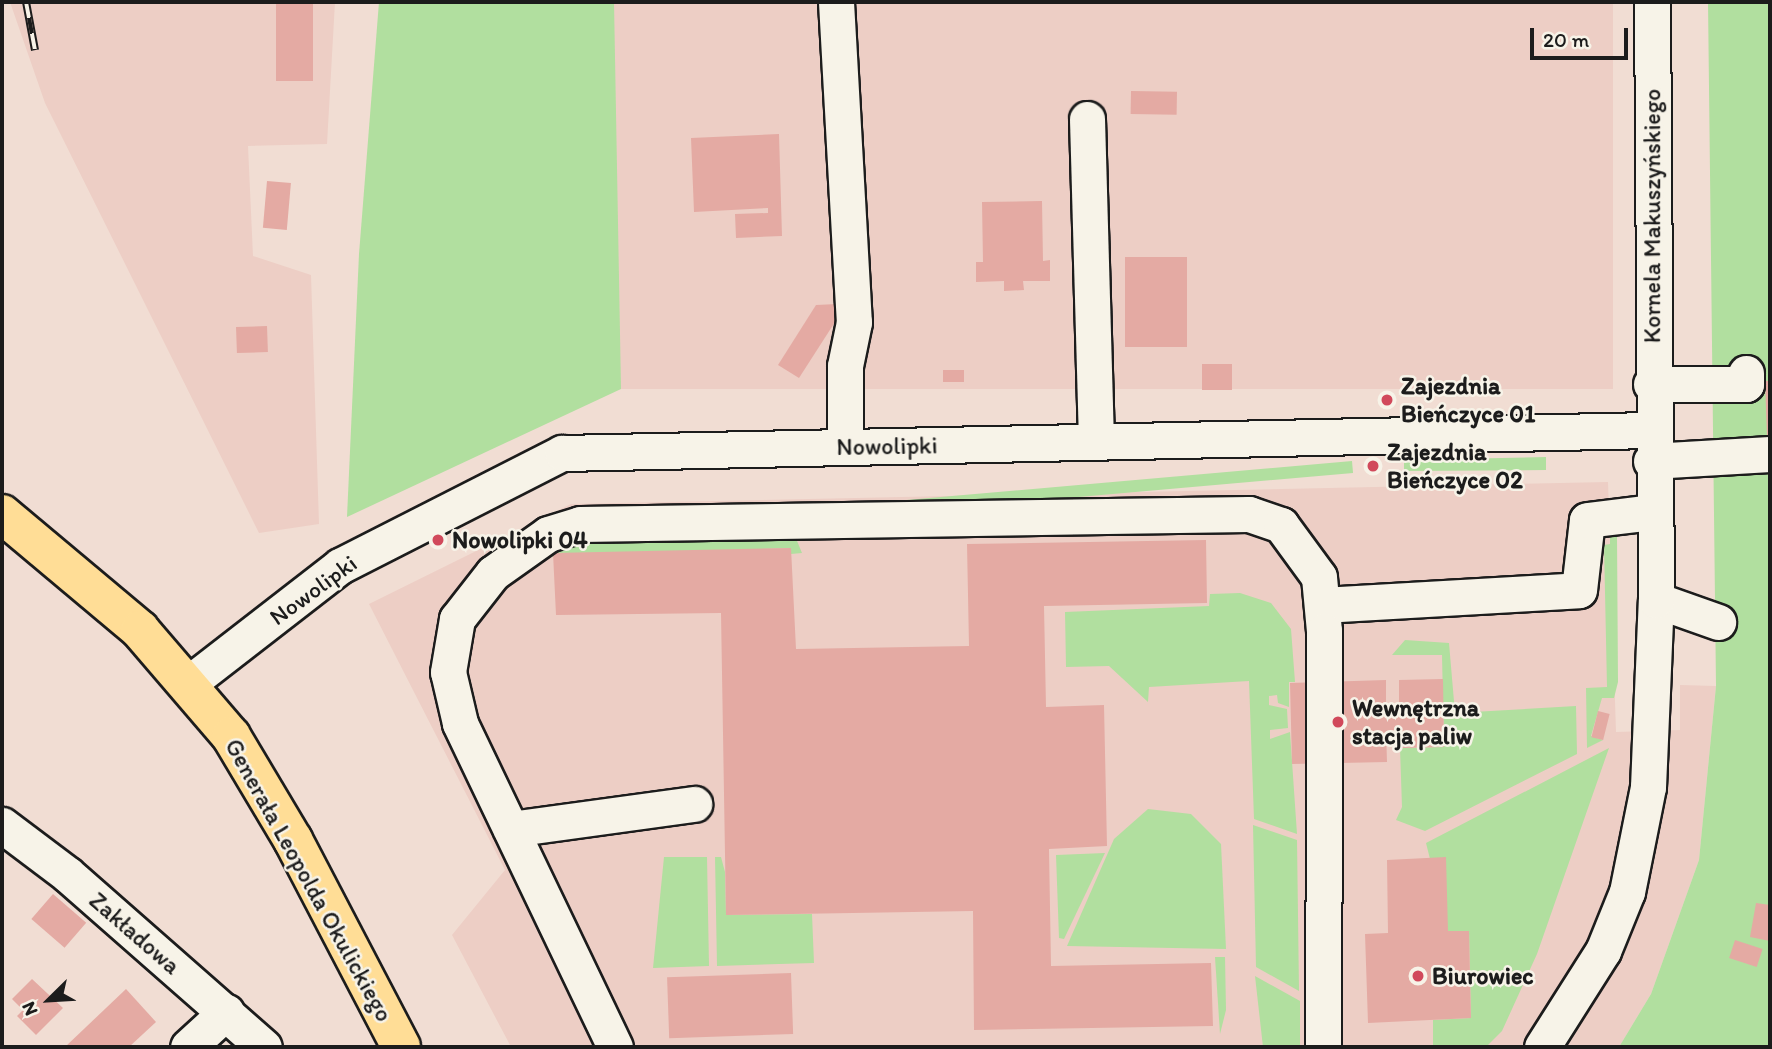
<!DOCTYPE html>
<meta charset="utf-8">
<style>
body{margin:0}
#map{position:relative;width:1772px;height:1049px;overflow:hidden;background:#f1ddd3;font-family:Itim,sans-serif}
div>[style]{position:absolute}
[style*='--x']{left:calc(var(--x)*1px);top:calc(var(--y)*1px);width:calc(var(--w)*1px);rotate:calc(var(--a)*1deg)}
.built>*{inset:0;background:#edcec5;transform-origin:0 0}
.green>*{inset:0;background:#b1df9f;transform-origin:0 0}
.building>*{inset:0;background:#e4aaa3;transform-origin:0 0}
.roads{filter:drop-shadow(2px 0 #1c1c1c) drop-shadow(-2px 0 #1c1c1c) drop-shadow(0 2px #1c1c1c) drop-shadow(0 -2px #1c1c1c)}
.minor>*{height:35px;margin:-17.5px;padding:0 17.5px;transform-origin:17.5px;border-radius:17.5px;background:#f7f3e8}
.major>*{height:38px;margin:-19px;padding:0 19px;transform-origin:19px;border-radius:19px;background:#ffdd96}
.rail>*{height:8px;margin-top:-4px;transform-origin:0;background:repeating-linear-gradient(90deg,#f7f3e8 0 16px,#1c1c1c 0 32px);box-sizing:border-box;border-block:2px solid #1c1c1c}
.dots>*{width:19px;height:19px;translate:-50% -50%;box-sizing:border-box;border:4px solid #f7f3e8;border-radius:50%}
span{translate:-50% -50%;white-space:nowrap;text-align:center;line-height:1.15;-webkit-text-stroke:5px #f7f3e8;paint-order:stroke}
.street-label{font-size:24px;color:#1c1c1c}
.poi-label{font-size:24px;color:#1c1c1c;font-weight:700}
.left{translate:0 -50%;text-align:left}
.frame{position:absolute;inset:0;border:4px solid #1c1c1c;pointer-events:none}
.north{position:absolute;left:14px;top:965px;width:70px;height:70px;-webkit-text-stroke:5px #f7f3e8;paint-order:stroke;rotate:246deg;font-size:19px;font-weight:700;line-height:28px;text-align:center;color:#1c1c1c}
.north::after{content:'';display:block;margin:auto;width:24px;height:32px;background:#1c1c1c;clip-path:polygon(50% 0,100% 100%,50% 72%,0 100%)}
.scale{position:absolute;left:1530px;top:28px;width:98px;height:32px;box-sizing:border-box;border:4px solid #1c1c1c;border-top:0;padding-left:9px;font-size:21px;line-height:24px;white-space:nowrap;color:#1c1c1c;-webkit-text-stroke:5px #f7f3e8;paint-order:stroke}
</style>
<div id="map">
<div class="built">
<div style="clip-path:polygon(10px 2px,335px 2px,327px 144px,248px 146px,253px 256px,311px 275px,319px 524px,259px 533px,45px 103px)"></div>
<div style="left:614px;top:2px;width:999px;height:387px"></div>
<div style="clip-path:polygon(1608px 482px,1616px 732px,1680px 730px,1680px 685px,1716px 686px,1699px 860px,1651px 994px,1619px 1047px,511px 1047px,452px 935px,505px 870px,369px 604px,571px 504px)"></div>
</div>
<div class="green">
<div style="clip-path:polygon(379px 2px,614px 2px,621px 389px,347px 517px,359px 254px)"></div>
<div style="clip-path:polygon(1708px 2px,1770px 2px,1770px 1047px,1619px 1047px,1651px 994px,1699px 860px,1716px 686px)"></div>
<div style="clip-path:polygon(1546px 457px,1546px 470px,1404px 471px,1404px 460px)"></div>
<div style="left:1352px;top:461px;width:12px;height:779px;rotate:85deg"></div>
<div style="clip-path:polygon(1610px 531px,1617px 535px,1618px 682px,1614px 698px,1602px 698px,1591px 736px,1603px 740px,1587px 748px,1586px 688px,1607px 687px,1604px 545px,1610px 544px)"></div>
<div style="clip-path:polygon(795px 536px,802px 553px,791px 554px,791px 548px,543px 557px,561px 540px)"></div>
<div style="clip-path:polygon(1240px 593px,1271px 603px,1291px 629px,1295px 682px,1289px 682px,1289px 707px,1278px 703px,1277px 695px,1269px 696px,1269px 705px,1287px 709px,1288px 728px,1270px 730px,1270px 739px,1290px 732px,1297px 834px,1254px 819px,1249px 681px,1149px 687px,1148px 702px,1109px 666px,1066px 667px,1065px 612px,1209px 606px,1210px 594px)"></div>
<div style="clip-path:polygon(1405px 640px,1449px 643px,1455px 713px,1576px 706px,1577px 754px,1425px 831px,1396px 820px,1402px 807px,1400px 748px,1444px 747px,1442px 655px,1392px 655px)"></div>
<div style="clip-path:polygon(1609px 748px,1537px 954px,1502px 1031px,1486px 1047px,1433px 1047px,1433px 1020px,1471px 1018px,1469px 931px,1448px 931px,1426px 843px)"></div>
<div style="clip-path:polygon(1148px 809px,1191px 814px,1221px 844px,1226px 949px,1067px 946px,1114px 839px)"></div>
<div style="clip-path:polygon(1253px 825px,1297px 840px,1299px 991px,1256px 967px)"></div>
<div style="clip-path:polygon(1105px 853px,1064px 939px,1059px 938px,1056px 855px)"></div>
<div style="clip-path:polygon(664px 857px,707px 857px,709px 966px,653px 968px)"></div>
<div style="clip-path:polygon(715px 857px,721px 857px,725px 872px,726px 915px,812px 914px,814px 963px,717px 966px)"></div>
<div style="clip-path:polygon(1215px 957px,1225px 957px,1226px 1010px,1220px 1034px)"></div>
<div style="clip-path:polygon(1255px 976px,1300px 1001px,1300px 1047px,1263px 1047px)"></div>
</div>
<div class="building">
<div style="left:276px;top:2px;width:37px;height:79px"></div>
<div style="left:1131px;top:91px;width:46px;height:23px;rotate:1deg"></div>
<div style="clip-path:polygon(779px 134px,782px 236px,736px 238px,735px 214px,768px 213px,768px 208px,694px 212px,691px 138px)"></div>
<div style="left:267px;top:181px;width:24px;height:47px;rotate:5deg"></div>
<div style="clip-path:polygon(1042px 201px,1043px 261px,1050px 260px,1050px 281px,1023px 281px,1024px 290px,1004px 291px,1004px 281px,976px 282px,976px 262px,983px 262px,982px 202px)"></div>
<div style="left:1125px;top:257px;width:62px;height:90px"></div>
<div style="clip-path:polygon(837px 304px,835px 322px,799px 378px,778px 365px,816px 305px)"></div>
<div style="left:267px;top:326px;width:26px;height:31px;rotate:88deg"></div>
<div style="left:1202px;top:364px;width:30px;height:26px"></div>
<div style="left:964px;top:370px;width:12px;height:21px;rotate:90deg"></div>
<div style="clip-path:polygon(1765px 381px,1770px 381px,1770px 437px,1767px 437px)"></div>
<div style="clip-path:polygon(1206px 540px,1207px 603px,1044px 606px,1046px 707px,1104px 705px,1107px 846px,1049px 849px,1051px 966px,1211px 963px,1213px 1026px,974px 1030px,973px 911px,726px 915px,721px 613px,556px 615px,553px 553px,791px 548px,796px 649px,969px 646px,967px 544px)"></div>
<div style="clip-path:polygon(1443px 679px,1444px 747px,1400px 748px,1400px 730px,1386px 731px,1387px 762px,1292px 764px,1290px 683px,1386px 680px,1386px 711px,1399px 712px,1399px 680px)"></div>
<div style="left:1598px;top:711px;width:12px;height:27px;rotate:14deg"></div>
<div style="clip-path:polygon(1446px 857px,1448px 931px,1469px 931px,1471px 1018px,1368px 1023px,1365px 934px,1388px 933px,1387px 860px)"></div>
<div style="left:53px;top:894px;width:44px;height:33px;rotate:41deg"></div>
<div style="clip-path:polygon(1756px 903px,1770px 905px,1770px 941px,1750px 937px)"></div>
<div style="left:1735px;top:940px;width:29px;height:19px;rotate:18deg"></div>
<div style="left:791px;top:973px;width:61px;height:124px;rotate:88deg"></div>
<div style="clip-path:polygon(32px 979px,63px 1008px,36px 1035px,17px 1016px,23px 1010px,12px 999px)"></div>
<div style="clip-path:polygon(126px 989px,156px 1022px,129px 1047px,65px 1047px)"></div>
</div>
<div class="roads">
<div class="minor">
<div style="--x:836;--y:2;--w:321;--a:86.8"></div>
<div style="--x:854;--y:322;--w:45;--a:101.6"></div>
<div style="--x:845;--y:366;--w:81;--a:90"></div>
<div style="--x:1087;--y:119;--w:322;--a:88.4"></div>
<div style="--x:1651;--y:384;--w:95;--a:0"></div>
<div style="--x:1746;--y:384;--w:11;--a:-90"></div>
<div style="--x:1651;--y:461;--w:119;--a:-3.4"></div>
<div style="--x:1656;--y:600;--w:66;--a:19.5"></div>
<div style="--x:1322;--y:605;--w:257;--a:-3.3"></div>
<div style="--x:1579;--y:590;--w:70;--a:-83.5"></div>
<div style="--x:1587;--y:520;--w:65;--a:-7"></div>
<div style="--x:189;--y:683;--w:191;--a:-37.8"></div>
<div style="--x:340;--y:566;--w:249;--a:-27"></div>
<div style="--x:562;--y:453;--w:1089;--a:-1.21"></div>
<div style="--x:2;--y:825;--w:81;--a:37"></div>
<div style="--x:67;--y:874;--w:262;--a:41.3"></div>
<div style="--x:511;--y:829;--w:185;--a:-7.8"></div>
<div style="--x:188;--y:1047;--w:52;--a:-42.6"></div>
<div style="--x:615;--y:1047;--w:359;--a:-115.6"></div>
<div style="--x:460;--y:723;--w:52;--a:-103.2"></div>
<div style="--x:448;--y:672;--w:54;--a:-80.4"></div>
<div style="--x:457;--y:619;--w:58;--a:-52"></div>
<div style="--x:493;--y:573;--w:67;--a:-35.3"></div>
<div style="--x:548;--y:534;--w:34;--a:-17"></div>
<div style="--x:580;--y:524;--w:669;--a:-0.86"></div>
<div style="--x:1249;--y:514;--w:34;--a:19"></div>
<div style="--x:1281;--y:525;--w:64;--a:53.8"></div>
<div style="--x:1319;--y:577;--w:54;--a:84.7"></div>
<div style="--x:1324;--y:631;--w:416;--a:90.1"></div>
<div style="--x:1542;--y:1047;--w:114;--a:-57.6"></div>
<div style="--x:1603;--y:951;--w:64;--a:-67.9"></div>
<div style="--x:1627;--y:892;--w:107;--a:-78.7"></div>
<div style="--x:1648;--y:787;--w:187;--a:-87.6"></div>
<div style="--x:1656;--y:600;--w:598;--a:-90.38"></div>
</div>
<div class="major">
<div style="--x:2;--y:514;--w:180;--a:40"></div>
<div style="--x:140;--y:630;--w:140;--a:49.4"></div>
<div style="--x:231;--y:736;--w:121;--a:59.2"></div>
<div style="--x:293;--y:840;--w:233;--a:62.4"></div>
</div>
</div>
<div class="rail">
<div style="--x:26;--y:2;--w:49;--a:79.4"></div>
</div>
<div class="dots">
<div style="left:1387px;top:400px;background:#d1495b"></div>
<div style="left:1373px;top:466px;background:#d1495b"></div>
<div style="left:438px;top:540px;background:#d1495b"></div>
<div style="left:1338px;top:722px;background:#d1495b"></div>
<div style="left:1418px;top:976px;background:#d1495b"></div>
</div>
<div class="street-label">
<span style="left:1652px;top:216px;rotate:-90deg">Kornela Makuszyńskiego</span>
<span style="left:887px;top:446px;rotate:-1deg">Nowolipki</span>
<span style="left:313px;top:590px;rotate:-36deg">Nowolipki</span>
<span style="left:309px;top:880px;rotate:61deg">Generała Leopolda Okulickiego</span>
<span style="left:135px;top:933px;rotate:41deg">Zakładowa</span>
</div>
<div class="poi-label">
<span class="left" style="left:1401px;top:400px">Zajezdnia<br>Bieńczyce 01</span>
<span class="left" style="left:1387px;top:466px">Zajezdnia<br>Bieńczyce 02</span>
<span class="left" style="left:452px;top:540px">Nowolipki 04</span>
<span class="left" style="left:1352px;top:722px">Wewnętrzna<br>stacja paliw</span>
<span class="left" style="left:1432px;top:976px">Biurowiec</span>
</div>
<div class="frame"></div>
<div class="north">N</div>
<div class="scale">20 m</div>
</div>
